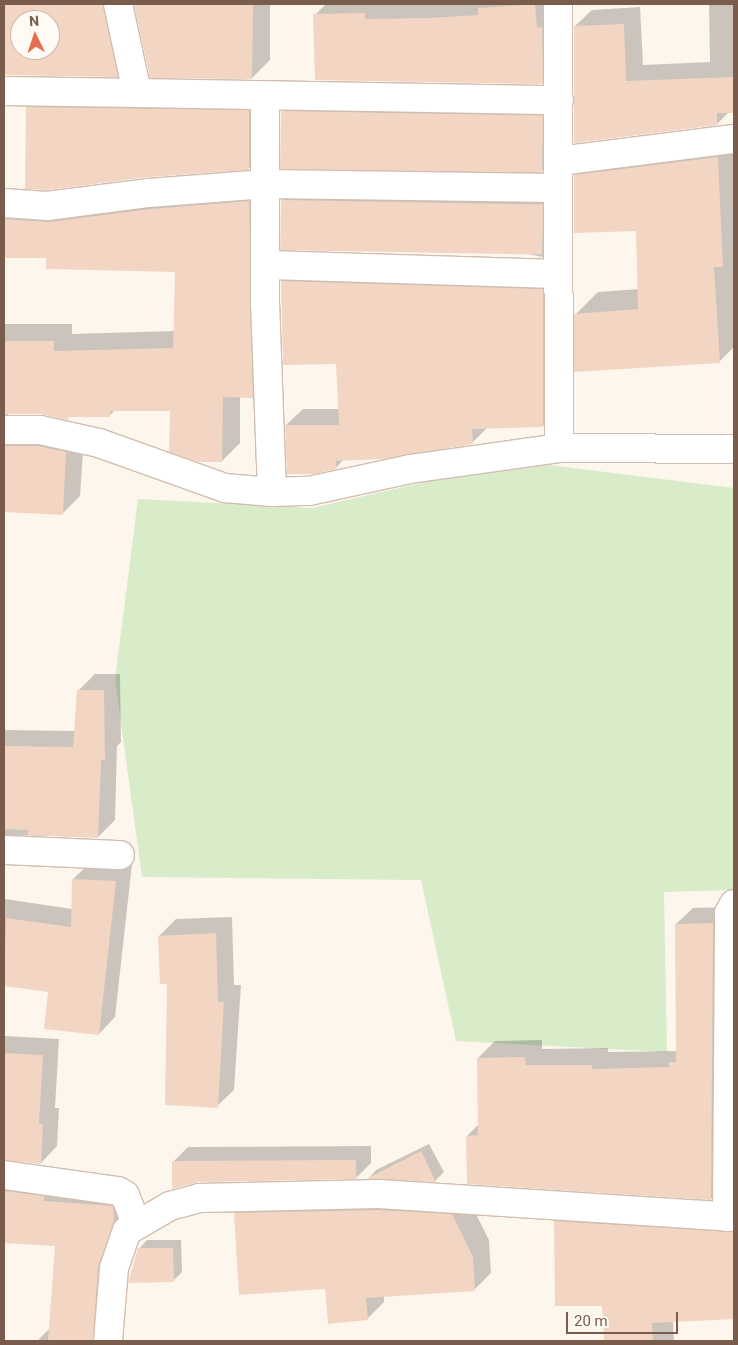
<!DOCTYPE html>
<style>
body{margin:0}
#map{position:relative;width:738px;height:1345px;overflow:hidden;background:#fdf6ec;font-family:Roboto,sans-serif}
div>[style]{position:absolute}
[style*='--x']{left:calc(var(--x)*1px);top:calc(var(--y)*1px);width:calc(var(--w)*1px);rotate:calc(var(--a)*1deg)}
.green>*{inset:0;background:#d8ecc9}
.shadow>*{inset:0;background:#0003}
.building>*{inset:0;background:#f3d5c3;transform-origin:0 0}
.roads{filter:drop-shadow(1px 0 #d1beb0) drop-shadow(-1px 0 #d1beb0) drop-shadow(0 1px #d1beb0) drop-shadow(0 -1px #d1beb0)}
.minor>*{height:28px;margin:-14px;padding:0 14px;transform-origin:14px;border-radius:14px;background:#fff}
span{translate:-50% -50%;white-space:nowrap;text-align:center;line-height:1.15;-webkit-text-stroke:5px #fffaf3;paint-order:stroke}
.frame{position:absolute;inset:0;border:5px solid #7a5c4d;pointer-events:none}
.north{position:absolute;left:10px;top:10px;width:50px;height:50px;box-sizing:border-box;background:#fffaf3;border:1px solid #cabbb1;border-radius:50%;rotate:356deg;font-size:14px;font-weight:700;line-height:20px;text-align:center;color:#7a5c4d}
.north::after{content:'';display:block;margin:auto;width:18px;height:22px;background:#e76f51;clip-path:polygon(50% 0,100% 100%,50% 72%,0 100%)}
.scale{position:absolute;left:566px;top:1312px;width:112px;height:22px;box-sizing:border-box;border:2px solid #7a5c4d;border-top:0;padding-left:6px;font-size:15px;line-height:18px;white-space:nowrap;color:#7a5c4d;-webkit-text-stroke:4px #fffaf3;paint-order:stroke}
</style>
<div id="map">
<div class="green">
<div style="clip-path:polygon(517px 461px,734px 488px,734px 890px,664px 892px,667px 1052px,456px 1041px,421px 880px,142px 877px,115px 679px,138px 499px,312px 508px)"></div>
</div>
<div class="shadow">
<div style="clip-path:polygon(evenodd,4px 4px,124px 4px,135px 58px,117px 76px,4px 74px,4px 4px,20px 20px,50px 20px,50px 50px,20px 50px,20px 20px)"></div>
<div style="clip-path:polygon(135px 4px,270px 4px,270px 60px,252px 78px,151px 76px)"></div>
<div style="clip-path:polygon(326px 4px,553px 4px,559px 66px,542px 83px,315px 15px)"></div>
<div style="clip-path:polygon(709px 4px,734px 4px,734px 112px,729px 112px,717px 124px,575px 142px,575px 26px,592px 10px,640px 7px,643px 65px,710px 62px)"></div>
<div style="clip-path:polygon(44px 91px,266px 94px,266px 152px,249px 168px,148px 176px,27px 107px)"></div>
<div style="clip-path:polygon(299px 95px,559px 99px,559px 154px,542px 171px,282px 112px)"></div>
<div style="clip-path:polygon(734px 136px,734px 347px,719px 362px,576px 314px,598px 292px,639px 289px,637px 229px,575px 175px,598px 153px)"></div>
<div style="clip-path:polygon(267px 184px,270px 379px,252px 397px,240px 396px,240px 443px,222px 461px,171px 410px,115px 410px,110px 415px,71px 415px,67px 419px,40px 413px,8px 413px,8px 419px,84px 434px,80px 496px,62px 514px,4px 511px,4px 324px,72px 324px,72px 334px,175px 331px,175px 269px,47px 257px,4px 257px,4px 196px)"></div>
<div style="clip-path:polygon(299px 184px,559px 187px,559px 240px,542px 257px,282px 200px)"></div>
<div style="clip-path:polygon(299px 265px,559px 273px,560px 409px,543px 426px,487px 428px,472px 443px,344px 459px,336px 468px,286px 425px,303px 409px,340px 409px,337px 363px,282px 282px)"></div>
<div style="clip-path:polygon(95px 674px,120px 674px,121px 742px,117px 746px,115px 820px,98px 837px,5px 835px,5px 899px,72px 909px,73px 879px,90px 863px,132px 864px,115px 1017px,99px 1034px,49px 991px,4px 985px,4px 730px,75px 731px,78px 691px)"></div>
<div style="clip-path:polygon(730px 907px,728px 1182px,711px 1199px,467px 1136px,479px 1124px,478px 1058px,495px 1041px,542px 1040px,542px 1049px,608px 1048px,608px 1052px,677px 1051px,676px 924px,693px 908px)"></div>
<div style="clip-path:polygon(232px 917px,234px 985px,241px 985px,234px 1090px,217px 1106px,169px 982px,159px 936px,176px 919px)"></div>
<div style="clip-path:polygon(4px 1036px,59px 1039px,55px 1108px,59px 1108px,57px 1146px,41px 1163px,6px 1160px,11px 1171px,129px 1190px,119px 1341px,37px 1341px,50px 1328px,57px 1245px,4px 1242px)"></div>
<div style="clip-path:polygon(429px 1144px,444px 1172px,435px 1181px,369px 1178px,376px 1170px)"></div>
<div style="clip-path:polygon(371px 1146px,371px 1163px,356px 1178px,173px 1162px,188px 1147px)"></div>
<div style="clip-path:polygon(252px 1197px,468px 1198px,489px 1240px,491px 1273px,474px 1290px,384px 1295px,384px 1302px,367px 1319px,235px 1213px)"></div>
<div style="clip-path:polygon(575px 1202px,734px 1212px,734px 1317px,673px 1321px,674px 1341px,605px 1341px,603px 1304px,555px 1221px)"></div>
<div style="clip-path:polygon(147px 1240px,181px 1240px,182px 1272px,173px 1281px,139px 1249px)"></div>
</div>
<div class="building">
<div style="clip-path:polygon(evenodd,4px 4px,103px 4px,118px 77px,4px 75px,4px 4px,20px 20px,50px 20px,50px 50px,20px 50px,20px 20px)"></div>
<div style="clip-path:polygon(134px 4px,253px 4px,252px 79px,150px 78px)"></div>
<div style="clip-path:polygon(535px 4px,537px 28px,542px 27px,543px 84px,315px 80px,313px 14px,365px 13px,365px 19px,429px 18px,478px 15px,478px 8px)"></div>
<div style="clip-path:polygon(624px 24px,626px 81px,734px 77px,734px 113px,717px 113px,717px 125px,574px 143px,574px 26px)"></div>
<div style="clip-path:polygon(26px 107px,249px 110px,249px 170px,148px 177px,47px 190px,25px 189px)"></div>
<div style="left:281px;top:111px;width:262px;height:58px;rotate:1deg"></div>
<div style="clip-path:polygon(718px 157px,723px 267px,714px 267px,720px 363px,574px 372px,574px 314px,638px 309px,636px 231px,574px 233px,574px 175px)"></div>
<div style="left:281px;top:200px;width:262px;height:50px;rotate:1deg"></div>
<div style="clip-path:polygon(249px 201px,253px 398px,223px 397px,222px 462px,198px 462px,169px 452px,170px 411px,110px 411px,110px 417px,68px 417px,68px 420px,40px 414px,4px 414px,4px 341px,54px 341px,54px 351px,173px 348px,175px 272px,46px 269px,46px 258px,4px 258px,4px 219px,49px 222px,151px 209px)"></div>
<div style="clip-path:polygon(281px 281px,543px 289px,543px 427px,472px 429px,473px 444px,384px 459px,336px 461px,336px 469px,315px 474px,287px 474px,285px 425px,339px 425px,336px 364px,283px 365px)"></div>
<div style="clip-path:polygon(4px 446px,38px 446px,66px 452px,63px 515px,4px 512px)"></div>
<div style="clip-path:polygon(77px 690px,104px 690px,105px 760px,101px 760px,98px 838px,28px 835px,28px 830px,4px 829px,4px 746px,73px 747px)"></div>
<div style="clip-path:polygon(72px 879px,116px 881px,99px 1035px,44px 1029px,48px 992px,4px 986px,6px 918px,71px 927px)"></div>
<div style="clip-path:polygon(713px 923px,711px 1200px,467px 1184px,466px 1136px,478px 1135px,477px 1058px,525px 1057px,526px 1065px,592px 1065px,592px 1069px,669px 1067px,669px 1062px,676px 1062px,675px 924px)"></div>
<div style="clip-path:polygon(216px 933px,218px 1002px,224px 1002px,218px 1108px,165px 1105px,167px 984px,160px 984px,158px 936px)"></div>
<div style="clip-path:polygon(4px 1053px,43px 1055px,39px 1124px,43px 1124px,41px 1164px,4px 1160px)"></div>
<div style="clip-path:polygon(421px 1151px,436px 1182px,366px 1179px)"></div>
<div style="clip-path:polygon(356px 1160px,356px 1179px,199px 1182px,172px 1189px,172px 1161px)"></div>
<div style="clip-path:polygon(4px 1191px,44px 1196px,44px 1201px,113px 1206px,114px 1223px,98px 1267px,93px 1341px,48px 1341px,55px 1246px,4px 1243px)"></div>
<div style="clip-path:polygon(379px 1210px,452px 1214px,473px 1257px,475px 1291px,366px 1298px,368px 1320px,328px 1324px,325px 1289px,239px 1295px,234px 1213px)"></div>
<div style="clip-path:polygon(554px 1221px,734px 1232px,734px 1319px,652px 1323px,653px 1341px,604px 1341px,602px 1306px,555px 1306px)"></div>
<div style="clip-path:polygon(138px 1248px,173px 1248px,174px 1282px,128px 1283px)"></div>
</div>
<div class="roads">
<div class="minor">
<div style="--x:118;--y:4;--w:91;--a:77.9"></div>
<div style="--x:137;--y:93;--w:422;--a:1"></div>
<div style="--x:558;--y:4;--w:444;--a:89.9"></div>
<div style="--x:4;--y:91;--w:133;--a:0.9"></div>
<div style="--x:265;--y:96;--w:206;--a:90"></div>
<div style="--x:265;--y:302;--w:190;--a:87.9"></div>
<div style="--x:559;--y:161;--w:176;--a:-7.2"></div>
<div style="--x:4;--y:203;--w:43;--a:4"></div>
<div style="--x:47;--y:206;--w:103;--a:-7.3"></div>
<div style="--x:149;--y:193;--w:117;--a:-4.4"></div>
<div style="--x:266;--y:184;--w:292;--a:0.8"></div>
<div style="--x:267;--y:265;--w:291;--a:1.8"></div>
<div style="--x:4;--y:430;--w:36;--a:0"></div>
<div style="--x:40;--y:430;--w:60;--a:12.4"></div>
<div style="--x:99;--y:443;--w:134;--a:19.7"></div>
<div style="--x:225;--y:488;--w:47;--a:4.9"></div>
<div style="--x:272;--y:492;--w:37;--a:-2"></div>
<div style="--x:309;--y:491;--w:103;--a:-12.3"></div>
<div style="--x:410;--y:469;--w:150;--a:-8"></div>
<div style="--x:559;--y:448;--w:175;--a:0.3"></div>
<div style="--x:4;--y:850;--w:116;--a:2.5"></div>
<div style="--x:4;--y:1175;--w:115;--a:8"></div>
<div style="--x:118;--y:1191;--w:8;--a:30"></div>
<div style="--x:125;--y:1195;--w:30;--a:69"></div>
<div style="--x:727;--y:1217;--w:304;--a:-89.6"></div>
<div style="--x:729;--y:913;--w:10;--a:-61"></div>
<div style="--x:108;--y:1341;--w:73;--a:-85.3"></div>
<div style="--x:114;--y:1268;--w:39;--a:-71"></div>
<div style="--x:127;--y:1231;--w:50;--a:-30.2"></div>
<div style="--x:170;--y:1206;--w:30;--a:-15"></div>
<div style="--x:199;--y:1198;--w:180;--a:-1.3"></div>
<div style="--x:379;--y:1194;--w:356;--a:3.7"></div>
</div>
</div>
<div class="frame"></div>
<div class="north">N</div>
<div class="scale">20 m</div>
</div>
